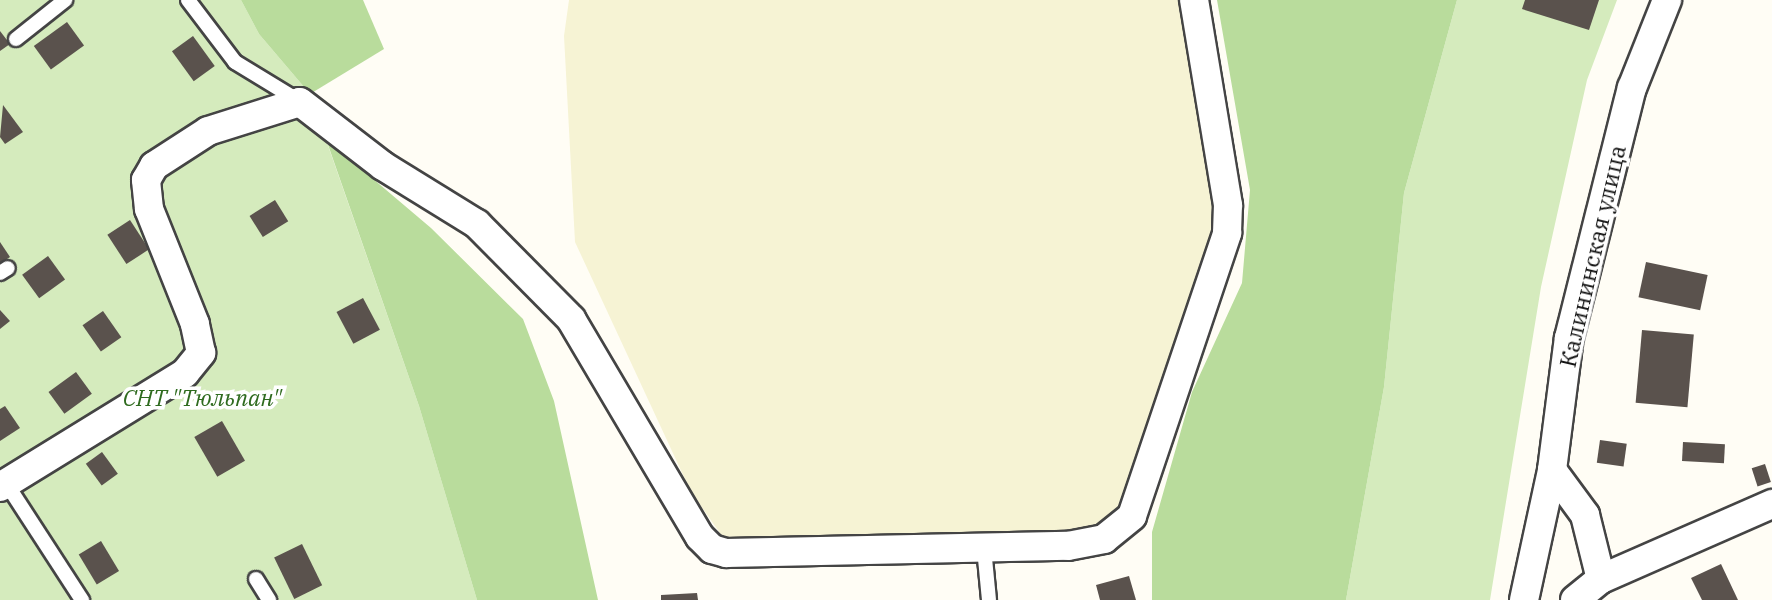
<!DOCTYPE html>
<meta charset="utf-8">
<style>
body{margin:0}
#map{position:relative;width:1772px;height:600px;overflow:hidden;background:#fffdf5;font-family:"IBM Plex Serif",serif}
div>[style]{position:absolute}
[style*='--x']{left:calc(var(--x)*1px);top:calc(var(--y)*1px);width:calc(var(--w)*1px);rotate:calc(var(--a)*1deg)}
.farmland>*{inset:0;background:#f6f3d4}
.green>*{inset:0;background:#d5ebbd}
.forest>*{inset:0;background:#b9dc9c}
.building>*{inset:0;background:#5a524d;transform-origin:0 0}
.roads{filter:drop-shadow(2px 0 #444) drop-shadow(-2px 0 #444) drop-shadow(0 2px #444) drop-shadow(0 -2px #444)}
.lane>*{height:14px;margin:-7px;padding:0 7px;transform-origin:7px;border-radius:7px;background:#fff}
.street>*{height:28px;margin:-14px;padding:0 14px;transform-origin:14px;border-radius:14px;background:#fff}
span{translate:-50% -50%;white-space:nowrap;text-align:center;line-height:1.15;-webkit-text-stroke:7px #fff;paint-order:stroke}
.street-label{font-size:23px;color:#111}
.park-label{font-size:23px;color:#2f6b1f;font-style:italic}
</style>
<div id="map">
<div class="farmland">
<div style="clip-path:polygon(569px 0,1182px 0,1217px 217px,1140px 477px,1123px 516px,1101px 532px,732px 550px,691px 492px,575px 242px,564px 36px)"></div>
</div>
<div class="green">
<div style="clip-path:polygon(0 0,241px 0,259px 34px,310px 94px,419px 406px,477px 600px,0 600px)"></div>
<div style="clip-path:polygon(1457px 0,1617px 0,1587px 80px,1541px 287px,1490px 600px,1346px 600px,1384px 387px,1404px 193px)"></div>
</div>
<div class="forest">
<div style="clip-path:polygon(241px 0,363px 0,384px 49px,310px 94px,259px 34px)"></div>
<div style="clip-path:polygon(1217px 0,1457px 0,1404px 193px,1384px 387px,1346px 600px,1152px 600px,1152px 532px,1192px 392px,1242px 283px,1250px 190px)"></div>
<div style="clip-path:polygon(326px 139px,431px 228px,523px 319px,554px 401px,598px 600px,477px 600px,419px 406px)"></div>
</div>
<div class="building">
<div style="clip-path:polygon(1525px 0,1599px 0,1589px 30px,1522px 9px)"></div>
<div style="left:67px;top:22px;width:29px;height:41px;rotate:54deg"></div>
<div style="clip-path:polygon(0 31px,10px 44px,0 51px)"></div>
<div style="left:193px;top:36px;width:37px;height:26px;rotate:54deg"></div>
<div style="clip-path:polygon(3px 105px,23px 132px,5px 144px,0 137px)"></div>
<div style="left:275px;top:200px;width:25px;height:30px;rotate:58deg"></div>
<div style="left:130px;top:220px;width:35px;height:27px;rotate:57deg"></div>
<div style="clip-path:polygon(0 242px,10px 257px,0 264px)"></div>
<div style="left:48px;top:256px;width:29px;height:32px;rotate:54deg"></div>
<div style="left:1646px;top:262px;width:63px;height:36px;rotate:12deg"></div>
<div style="left:363px;top:298px;width:36px;height:30px;rotate:62deg"></div>
<div style="clip-path:polygon(0 310px,10px 321px,0 329px)"></div>
<div style="left:103px;top:311px;width:32px;height:25px;rotate:55deg"></div>
<div style="left:1642px;top:330px;width:52px;height:73px;rotate:5deg"></div>
<div style="left:76px;top:372px;width:27px;height:34px;rotate:54deg"></div>
<div style="clip-path:polygon(5px 406px,20px 428px,0 441px,0 409px)"></div>
<div style="left:222px;top:421px;width:46px;height:32px;rotate:60deg"></div>
<div style="left:1600px;top:440px;width:27px;height:23px;rotate:8deg"></div>
<div style="left:1683px;top:442px;width:42px;height:19px;rotate:3deg"></div>
<div style="left:102px;top:452px;width:27px;height:20px;rotate:54deg"></div>
<div style="left:1765px;top:464px;width:19px;height:14px;rotate:72deg"></div>
<div style="left:101px;top:541px;width:35px;height:26px;rotate:59deg"></div>
<div style="left:302px;top:544px;width:46px;height:31px;rotate:64deg"></div>
<div style="clip-path:polygon(1721px 564px,1738px 600px,1702px 600px,1691px 578px)"></div>
<div style="clip-path:polygon(1129px 576px,1136px 600px,1100px 600px,1096px 585px)"></div>
<div style="clip-path:polygon(697px 593px,698px 600px,661px 600px,661px 595px)"></div>
</div>
<div class="roads">
<div class="lane">
<div style="--x:188;--y:0;--w:78;--a:52.8"></div>
<div style="--x:235;--y:62;--w:75;--a:31.4"></div>
<div style="--x:16;--y:39;--w:63;--a:-38.5"></div>
<div style="--x:0;--y:273;--w:9;--a:-32"></div>
<div style="--x:6;--y:483;--w:140;--a:57"></div>
<div style="--x:984;--y:548;--w:52;--a:84.5"></div>
<div style="--x:256;--y:579;--w:25;--a:58"></div>
</div>
<div class="street">
<div style="--x:1552;--y:470;--w:56;--a:53.7"></div>
<div style="--x:1585;--y:515;--w:66;--a:76"></div>
<div style="--x:0;--y:487;--w:217;--a:-31.6"></div>
<div style="--x:185;--y:373;--w:26;--a:-51"></div>
<div style="--x:201;--y:353;--w:30;--a:-102"></div>
<div style="--x:195;--y:324;--w:124;--a:-111.8"></div>
<div style="--x:149;--y:209;--w:29;--a:-96"></div>
<div style="--x:146;--y:180;--w:16;--a:-60"></div>
<div style="--x:154;--y:166;--w:64;--a:-32.9"></div>
<div style="--x:208;--y:131;--w:96;--a:-17.5"></div>
<div style="--x:300;--y:102;--w:105;--a:37.6"></div>
<div style="--x:383;--y:166;--w:110;--a:31.7"></div>
<div style="--x:477;--y:224;--w:134;--a:45.3"></div>
<div style="--x:571;--y:319;--w:253;--a:59.4"></div>
<div style="--x:700;--y:537;--w:17;--a:45"></div>
<div style="--x:712;--y:549;--w:15;--a:16"></div>
<div style="--x:726;--y:553;--w:342;--a:-1.2"></div>
<div style="--x:1068;--y:546;--w:37;--a:-11"></div>
<div style="--x:1104;--y:539;--w:36;--a:-39"></div>
<div style="--x:1132;--y:516;--w:299;--a:-71.4"></div>
<div style="--x:1227;--y:233;--w:28;--a:-88"></div>
<div style="--x:1228;--y:205;--w:208;--a:-99.4"></div>
<div style="--x:1524;--y:600;--w:133;--a:-77.8"></div>
<div style="--x:1552;--y:470;--w:133;--a:-82.7"></div>
<div style="--x:1569;--y:338;--w:258;--a:-75.9"></div>
<div style="--x:1632;--y:88;--w:95;--a:-68.3"></div>
<div style="--x:1575;--y:600;--w:33;--a:-39"></div>
<div style="--x:1601;--y:579;--w:187;--a:-23.7"></div>
</div>
</div>
<div class="street-label">
<span style="left:1592px;top:256px;rotate:-77deg">Калининская улица</span>
</div>
<div class="park-label">
<span style="left:202px;top:397px">СНТ "Тюльпан"</span>
</div>
</div>
